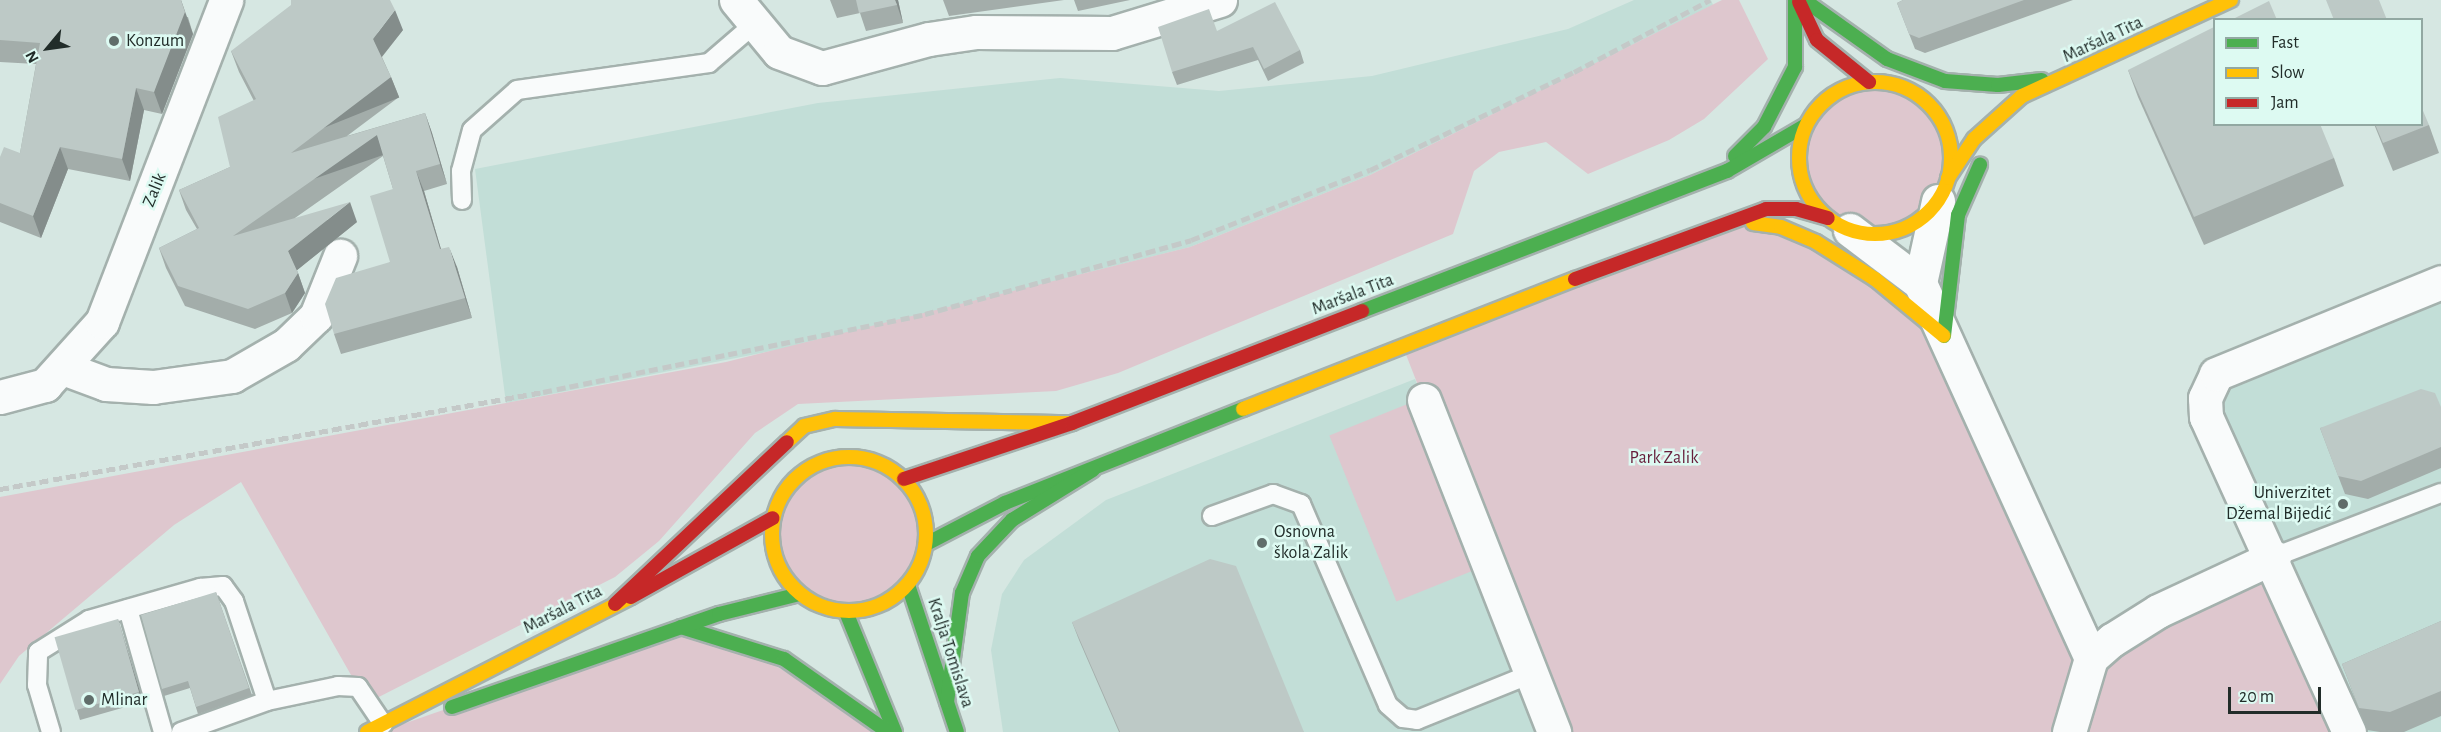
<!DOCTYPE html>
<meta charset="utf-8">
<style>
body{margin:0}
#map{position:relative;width:2441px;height:732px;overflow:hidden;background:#d6e7e2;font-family:"Alegreya Sans",sans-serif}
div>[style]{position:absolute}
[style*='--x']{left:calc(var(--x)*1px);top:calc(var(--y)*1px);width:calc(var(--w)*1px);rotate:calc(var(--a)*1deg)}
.built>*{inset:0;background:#c2ded7}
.green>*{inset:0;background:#dec7ce;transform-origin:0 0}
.round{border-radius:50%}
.roads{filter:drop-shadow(2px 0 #a4b1ad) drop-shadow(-2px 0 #a4b1ad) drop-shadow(0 2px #a4b1ad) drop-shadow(0 -2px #a4b1ad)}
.lane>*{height:18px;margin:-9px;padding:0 9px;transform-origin:9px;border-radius:9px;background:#f9fbfb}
.street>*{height:33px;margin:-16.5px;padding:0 16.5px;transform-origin:16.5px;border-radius:16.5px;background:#f9fbfb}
.fast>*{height:14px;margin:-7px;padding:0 7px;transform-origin:7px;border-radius:7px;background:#4caf50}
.slow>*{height:14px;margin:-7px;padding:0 7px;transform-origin:7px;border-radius:7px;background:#ffc107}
.slow>.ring{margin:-7px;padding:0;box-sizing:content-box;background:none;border:14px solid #ffc107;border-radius:50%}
.jam>*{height:14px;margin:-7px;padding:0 7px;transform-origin:7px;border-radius:7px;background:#c62828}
.rail>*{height:4.5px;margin-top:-2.25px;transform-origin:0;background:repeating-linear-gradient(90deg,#c4c9c8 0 9px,transparent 0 13.5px)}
.wall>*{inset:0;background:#a3adaa}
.shaded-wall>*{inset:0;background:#848d8b;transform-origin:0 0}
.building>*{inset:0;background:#bdc9c6;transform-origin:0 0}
.dots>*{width:16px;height:16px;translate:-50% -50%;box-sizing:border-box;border:3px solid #ddfaf2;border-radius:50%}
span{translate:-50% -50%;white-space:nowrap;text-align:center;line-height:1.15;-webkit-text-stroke:5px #ddfaf2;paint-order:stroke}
.street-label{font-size:18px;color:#212c29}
.poi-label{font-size:18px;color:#212c29}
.left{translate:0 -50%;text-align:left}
.right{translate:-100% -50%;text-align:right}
.park-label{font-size:18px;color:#671e3b}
.legend{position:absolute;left:2213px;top:18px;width:210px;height:108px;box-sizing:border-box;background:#ddfaf2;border:2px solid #92a8a2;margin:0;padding:8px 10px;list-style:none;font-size:18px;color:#212c29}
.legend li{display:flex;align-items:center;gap:12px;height:30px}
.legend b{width:30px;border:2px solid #92a8a2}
.north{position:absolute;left:18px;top:18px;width:60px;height:60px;-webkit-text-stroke:4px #ddfaf2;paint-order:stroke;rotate:241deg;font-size:16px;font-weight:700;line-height:24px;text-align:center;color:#212c29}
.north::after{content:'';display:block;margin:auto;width:21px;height:27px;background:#212c29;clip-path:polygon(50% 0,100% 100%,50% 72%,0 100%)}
.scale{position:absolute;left:2228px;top:687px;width:93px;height:27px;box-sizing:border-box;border:3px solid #212c29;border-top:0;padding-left:8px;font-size:18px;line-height:21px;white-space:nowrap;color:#212c29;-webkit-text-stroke:4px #ddfaf2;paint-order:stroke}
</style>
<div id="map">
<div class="built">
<div style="clip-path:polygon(1634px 0,1711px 0,1713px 5px,1370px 175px,1190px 247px,792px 347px,506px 403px,475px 169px,818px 103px,1060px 78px,1219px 91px,1372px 76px,1568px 29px)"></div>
<div style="clip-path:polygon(2441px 275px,2441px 732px,2343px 732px,2222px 449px,2216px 374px)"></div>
<div style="clip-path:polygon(1415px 379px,1554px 732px,1003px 732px,991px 650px,1002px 594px,1024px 560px,1106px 500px)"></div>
</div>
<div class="green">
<div style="clip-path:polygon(1722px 0,1739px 0,1768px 59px,1704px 119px,1669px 140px,1588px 174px,1546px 142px,1499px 152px,1474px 171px,1453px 234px,1118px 373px,1056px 391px,798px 404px,755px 433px,659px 541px,615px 577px,367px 703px,241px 482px,174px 525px,19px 656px,0 684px,0 497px,726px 362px,1190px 247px,1370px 175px)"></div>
<div class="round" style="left:1804px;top:86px;width:142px;height:142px"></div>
<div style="clip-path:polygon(1724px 220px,1781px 227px,1944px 336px,2091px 657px,2269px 559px,2343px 732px,1554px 732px,1403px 347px)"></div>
<div style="left:1410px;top:403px;width:179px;height:87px;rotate:68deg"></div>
<div class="round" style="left:777px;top:462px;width:144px;height:144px"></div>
<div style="clip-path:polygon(681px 627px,737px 643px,888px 732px,380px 732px)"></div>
</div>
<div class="roads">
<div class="lane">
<div style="--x:462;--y:200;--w:29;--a:-92"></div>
<div style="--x:461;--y:171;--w:42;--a:-75"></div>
<div style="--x:472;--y:130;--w:60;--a:-41.6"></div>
<div style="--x:517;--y:90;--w:194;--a:-8"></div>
<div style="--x:709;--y:63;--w:57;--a:-40.7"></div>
<div style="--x:1212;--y:516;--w:65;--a:-19.8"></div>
<div style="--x:1273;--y:494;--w:30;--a:20"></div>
<div style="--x:1301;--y:504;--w:219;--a:66.6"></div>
<div style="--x:1388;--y:705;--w:20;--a:41"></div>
<div style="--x:1403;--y:718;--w:14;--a:8"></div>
<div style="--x:1417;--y:720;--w:123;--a:-22"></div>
<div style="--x:2274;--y:557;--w:179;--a:-21"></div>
<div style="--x:128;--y:609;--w:128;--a:74.1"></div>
<div style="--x:51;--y:732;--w:49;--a:-106.6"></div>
<div style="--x:37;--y:685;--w:33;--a:-88"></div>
<div style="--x:38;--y:652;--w:60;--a:-32.1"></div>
<div style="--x:89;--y:620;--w:116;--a:-16.1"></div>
<div style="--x:200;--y:588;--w:23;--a:-5"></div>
<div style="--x:223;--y:586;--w:19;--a:54"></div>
<div style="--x:234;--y:601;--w:105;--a:71.7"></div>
<div style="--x:181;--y:732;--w:91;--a:-19.8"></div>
<div style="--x:267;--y:701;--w:73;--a:-11.9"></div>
<div style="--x:338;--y:686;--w:20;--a:3"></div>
<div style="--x:358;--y:687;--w:45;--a:56"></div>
</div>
<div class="street">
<div style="--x:736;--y:0;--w:67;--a:50.4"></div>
<div style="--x:779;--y:52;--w:46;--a:20.4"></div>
<div style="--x:822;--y:68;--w:111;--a:-15.2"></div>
<div style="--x:929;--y:39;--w:48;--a:-8.5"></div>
<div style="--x:976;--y:32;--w:136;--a:0.4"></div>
<div style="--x:1112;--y:33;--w:113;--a:-17"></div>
<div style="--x:1850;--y:230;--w:88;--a:37.1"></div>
<div style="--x:1920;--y:283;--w:412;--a:65.5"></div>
<div style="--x:1920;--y:283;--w:84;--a:-77.6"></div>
<div style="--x:63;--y:368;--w:46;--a:20.4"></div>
<div style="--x:106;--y:384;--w:47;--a:3.7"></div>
<div style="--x:153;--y:387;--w:80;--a:-7.9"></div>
<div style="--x:232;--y:376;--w:62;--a:-29.9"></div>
<div style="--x:286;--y:345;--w:42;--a:-44"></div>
<div style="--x:316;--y:316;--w:65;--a:-68.2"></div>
<div style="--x:0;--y:397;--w:47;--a:-14.9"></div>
<div style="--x:45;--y:385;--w:85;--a:-47.9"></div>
<div style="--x:102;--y:322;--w:345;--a:-68.9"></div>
<div style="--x:1424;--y:400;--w:357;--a:68.6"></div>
<div style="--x:2069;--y:732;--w:77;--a:-73.4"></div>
<div style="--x:2091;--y:658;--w:28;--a:-41"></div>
<div style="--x:2112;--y:640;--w:54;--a:-32.2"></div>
<div style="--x:2158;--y:611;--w:128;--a:-25"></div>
<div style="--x:2349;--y:732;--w:346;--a:-114.4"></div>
<div style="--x:2206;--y:417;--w:19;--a:-93"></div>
<div style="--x:2205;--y:398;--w:26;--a:-65"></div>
<div style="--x:2216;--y:374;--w:243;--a:-22.2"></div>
</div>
<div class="fast">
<div style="--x:1804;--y:0;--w:102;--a:35.4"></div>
<div style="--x:1887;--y:59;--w:62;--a:20.8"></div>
<div style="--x:1945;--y:81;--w:53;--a:4.3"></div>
<div style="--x:1998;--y:85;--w:44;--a:-6.5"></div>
<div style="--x:1735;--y:156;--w:41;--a:-45"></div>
<div style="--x:1764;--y:127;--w:68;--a:-62.7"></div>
<div style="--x:1795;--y:67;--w:67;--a:-90"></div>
<div style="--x:1362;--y:311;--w:391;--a:-21"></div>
<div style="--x:1727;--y:171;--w:91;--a:-30.2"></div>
<div style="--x:1944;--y:336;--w:122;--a:-83.4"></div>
<div style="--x:1958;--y:215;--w:55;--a:-66.3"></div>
<div style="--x:926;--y:544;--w:89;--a:-27.4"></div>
<div style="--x:1005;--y:503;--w:256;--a:-21.6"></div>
<div style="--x:908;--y:585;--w:155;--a:71.6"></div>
<div style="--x:846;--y:612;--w:130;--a:67.8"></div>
<div style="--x:681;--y:627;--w:108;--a:17.3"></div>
<div style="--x:784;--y:659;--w:127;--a:35.1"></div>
<div style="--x:947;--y:702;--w:110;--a:-82.2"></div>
<div style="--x:962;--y:593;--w:40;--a:-66.6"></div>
<div style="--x:978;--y:556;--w:50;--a:-46.6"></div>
<div style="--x:1012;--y:520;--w:95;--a:-31.7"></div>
<div style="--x:452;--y:707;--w:283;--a:-19.2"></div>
<div style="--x:719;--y:614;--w:83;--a:-13.9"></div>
</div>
<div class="slow">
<div class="ring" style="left:1799px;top:82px;width:138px;height:138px"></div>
<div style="--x:1948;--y:178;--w:47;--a:-56.3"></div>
<div style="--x:1974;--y:139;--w:64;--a:-41.9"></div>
<div style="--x:2022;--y:96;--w:230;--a:-24.7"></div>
<div style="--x:1753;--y:223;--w:28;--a:8"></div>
<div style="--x:1781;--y:227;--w:38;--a:23"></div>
<div style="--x:1816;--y:242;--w:70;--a:32.1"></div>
<div style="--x:1875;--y:279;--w:89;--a:39.6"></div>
<div style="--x:1243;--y:409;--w:357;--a:-21.4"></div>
<div style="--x:787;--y:442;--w:23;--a:-43"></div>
<div style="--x:804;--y:426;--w:32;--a:-13"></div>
<div style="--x:835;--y:419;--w:237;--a:1"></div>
<div class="ring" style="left:772px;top:457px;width:140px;height:140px"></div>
<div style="--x:367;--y:732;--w:297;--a:-27.1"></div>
</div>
<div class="jam">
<div style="--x:1799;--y:2;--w:42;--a:64.7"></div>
<div style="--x:1817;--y:40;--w:67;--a:38.9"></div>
<div style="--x:1575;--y:279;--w:203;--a:-20.1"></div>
<div style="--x:1766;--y:209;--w:30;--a:0"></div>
<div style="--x:1796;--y:209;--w:33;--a:16"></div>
<div style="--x:904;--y:479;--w:177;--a:-18.4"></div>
<div style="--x:1072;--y:423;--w:311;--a:-21.1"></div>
<div style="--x:631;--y:597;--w:162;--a:-29.1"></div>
<div style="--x:615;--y:604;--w:236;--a:-43.3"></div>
</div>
</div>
<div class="rail">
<div style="--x:0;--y:489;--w:552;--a:-10.13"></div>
<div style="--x:543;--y:392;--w:390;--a:-11.5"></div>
<div style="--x:925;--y:314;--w:276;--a:-15.5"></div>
<div style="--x:1191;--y:240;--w:192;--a:-21.4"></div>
<div style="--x:1370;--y:170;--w:226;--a:-25.7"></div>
<div style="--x:1574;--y:72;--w:154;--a:-27.9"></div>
</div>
<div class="wall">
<div style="clip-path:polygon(0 0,188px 17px,193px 34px,162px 114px,144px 110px,130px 181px,68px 169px,41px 238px,0 222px,0 157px,20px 153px,36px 64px,0 62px)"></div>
<div style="clip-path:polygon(830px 0,898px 0,903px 23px,866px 31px,860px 13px,837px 18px)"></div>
<div style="clip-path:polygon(943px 0,1064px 0,949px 16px)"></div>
<div style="clip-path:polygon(1074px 0,1130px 0,1078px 11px)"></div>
<div style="clip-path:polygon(1903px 0,2073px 0,1925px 53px,1915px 49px,1897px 3px)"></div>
<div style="clip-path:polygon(403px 30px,382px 57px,391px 77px,399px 97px,347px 136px,425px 113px,432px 133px,447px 184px,424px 191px,441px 249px,457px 267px,472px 318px,341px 354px,334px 334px,390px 262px,393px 189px,383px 156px,295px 218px,357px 222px,297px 270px,305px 293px,292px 313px,255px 329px,185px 306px,166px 268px,159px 248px,197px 229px,186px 210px,179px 190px,230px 167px,254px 101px,239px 72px,231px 51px)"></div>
<div style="clip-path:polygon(1217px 31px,1300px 50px,1304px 63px,1268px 81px,1258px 60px,1177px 85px,1172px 72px)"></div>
<div style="clip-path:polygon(2128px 70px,2334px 158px,2344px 186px,2204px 245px,2138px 97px)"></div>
<div style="clip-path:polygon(2374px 124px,2429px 125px,2439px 153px,2393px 171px)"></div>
<div style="clip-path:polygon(2441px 407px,2441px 468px,2368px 499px,2345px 494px,2320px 428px)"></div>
<div style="clip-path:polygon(216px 592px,252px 695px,198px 714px,190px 688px,164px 696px,162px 689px)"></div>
<div style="clip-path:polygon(118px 619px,143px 702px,80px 720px,77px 710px)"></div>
<div style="clip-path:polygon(2441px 621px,2441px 716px,2404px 732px,2380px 732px,2367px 730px,2342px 664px)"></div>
<div style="clip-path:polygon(1072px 622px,1304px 732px,1119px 732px,1079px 640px)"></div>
</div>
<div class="shaded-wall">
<div style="clip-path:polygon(181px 0,193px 34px,162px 114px,154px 92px)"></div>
<div style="clip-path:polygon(895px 0,898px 0,903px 23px,897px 5px)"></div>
<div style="clip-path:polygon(395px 10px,403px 30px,380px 59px,373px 39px)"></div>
<div style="left:391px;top:77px;width:22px;height:126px;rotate:68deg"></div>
<div style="clip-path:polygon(136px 88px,144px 110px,130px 181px,122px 159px)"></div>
<div style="clip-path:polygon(425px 113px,432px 133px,447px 184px,440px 164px)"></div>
<div style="left:377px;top:135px;width:21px;height:176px;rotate:71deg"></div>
<div style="clip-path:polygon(60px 147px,68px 169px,41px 238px,33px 216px)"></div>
<div style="clip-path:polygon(416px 171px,424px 191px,447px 270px,440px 249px)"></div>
<div style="clip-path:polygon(350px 202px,357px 222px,296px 271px,288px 251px)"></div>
<div style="clip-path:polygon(449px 247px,457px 267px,472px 318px,465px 298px)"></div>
<div style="clip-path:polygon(298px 273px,305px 293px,292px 313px,285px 293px)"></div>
<div style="clip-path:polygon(118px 619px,121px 629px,143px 702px,139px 692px)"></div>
</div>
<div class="building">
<div style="clip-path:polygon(0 0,181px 0,185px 12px,154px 92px,136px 88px,122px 159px,60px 147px,33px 216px,0 203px,0 157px,4px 147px,20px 153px,40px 43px,0 40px)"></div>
<div style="clip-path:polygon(291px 0,390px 0,395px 10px,373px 39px,391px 77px,291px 153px,425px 113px,440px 164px,416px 171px,440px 249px,449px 247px,465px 298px,334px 334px,325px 304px,336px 278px,390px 262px,370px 196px,393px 189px,377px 135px,233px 236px,350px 202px,288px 251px,298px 273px,285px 293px,248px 309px,178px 286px,159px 248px,199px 228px,179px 190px,230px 167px,218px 117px,256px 99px,231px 51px,291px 5px)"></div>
<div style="clip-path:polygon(856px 0,895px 0,897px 5px,859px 13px)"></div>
<div style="clip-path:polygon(1903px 0,2024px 0,1919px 38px,1909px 34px,1897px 3px)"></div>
<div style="clip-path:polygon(2326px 0,2379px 0,2387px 20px,2334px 20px)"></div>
<div style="clip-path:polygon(2269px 1px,2277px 20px,2231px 20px)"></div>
<div style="clip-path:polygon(1275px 2px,1300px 50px,1264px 69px,1253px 47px,1172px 72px,1158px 27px,1209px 9px,1217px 31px)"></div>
<div style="clip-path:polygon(2214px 27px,2214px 124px,2320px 124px,2334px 158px,2194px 217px,2128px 70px)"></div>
<div style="clip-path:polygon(2421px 106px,2429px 125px,2383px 143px,2375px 124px,2421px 124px)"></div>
<div style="clip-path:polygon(2421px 389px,2435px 393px,2441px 407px,2441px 447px,2361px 481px,2338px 476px,2320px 428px)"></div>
<div style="clip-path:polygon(1210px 559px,1236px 566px,1304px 732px,1120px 732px,1072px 622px)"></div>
<div style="clip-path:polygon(216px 592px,249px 688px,196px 707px,188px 681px,162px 689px,141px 615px)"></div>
<div style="left:118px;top:619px;width:76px;height:66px;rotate:74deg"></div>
<div style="clip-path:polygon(2441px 621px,2441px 691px,2390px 712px,2359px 708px,2342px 664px)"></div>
</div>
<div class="dots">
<div style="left:114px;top:41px;background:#606d6a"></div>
<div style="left:2343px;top:504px;background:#606d6a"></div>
<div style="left:1262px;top:543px;background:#606d6a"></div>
<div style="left:89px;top:700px;background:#606d6a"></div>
</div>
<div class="street-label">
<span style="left:2103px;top:40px;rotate:-25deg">Maršala Tita</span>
<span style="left:155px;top:190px;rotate:-68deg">Zalik</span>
<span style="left:1353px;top:295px;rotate:-21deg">Maršala Tita</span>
<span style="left:563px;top:610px;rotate:-27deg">Maršala Tita</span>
<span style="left:950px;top:653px;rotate:72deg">Kralja Tomislava</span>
</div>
<div class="poi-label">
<span class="left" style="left:126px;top:41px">Konzum</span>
<span class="right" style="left:2331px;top:504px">Univerzitet<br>Džemal Bijedić</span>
<span class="left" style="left:1274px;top:543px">Osnovna<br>škola Zalik</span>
<span class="left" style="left:101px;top:700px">Mlinar</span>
</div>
<div class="park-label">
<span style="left:1664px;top:458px">Park Zalik</span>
</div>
<ul class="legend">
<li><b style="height:8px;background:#4caf50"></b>Fast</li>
<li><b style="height:8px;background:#ffc107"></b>Slow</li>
<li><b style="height:8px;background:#c62828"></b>Jam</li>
</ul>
<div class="north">N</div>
<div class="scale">20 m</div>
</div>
